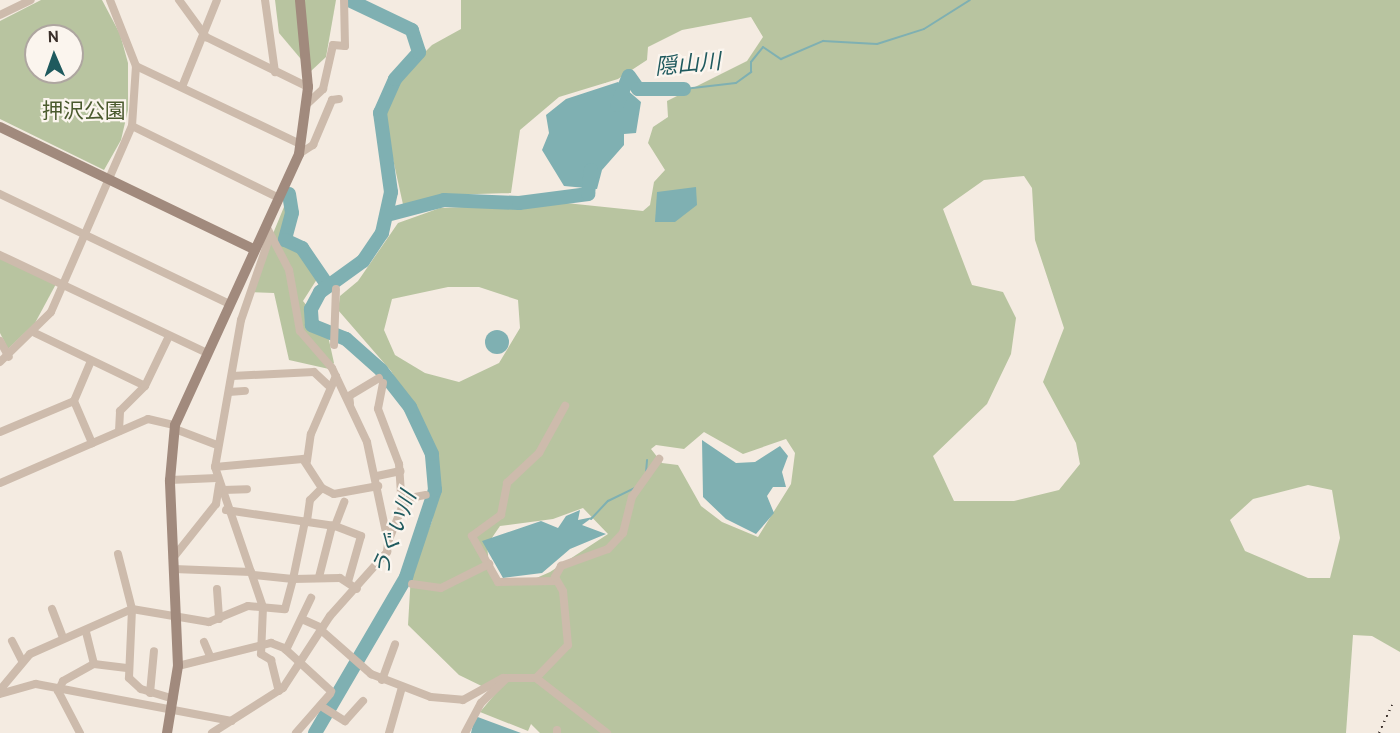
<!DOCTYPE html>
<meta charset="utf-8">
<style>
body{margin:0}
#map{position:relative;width:1400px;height:733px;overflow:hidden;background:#f4ebe1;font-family:Overpass,"Noto Sans JP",sans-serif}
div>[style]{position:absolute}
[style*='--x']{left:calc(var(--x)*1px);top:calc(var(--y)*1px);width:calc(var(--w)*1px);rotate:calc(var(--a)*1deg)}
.green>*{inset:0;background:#b8c4a0}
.water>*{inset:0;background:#7fb0b2}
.round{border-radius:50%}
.stream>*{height:2px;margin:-1px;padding:0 1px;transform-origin:1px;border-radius:1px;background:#7fb0b2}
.river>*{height:14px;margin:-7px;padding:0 7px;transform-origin:7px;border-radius:7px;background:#7fb0b2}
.street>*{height:8px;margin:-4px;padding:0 4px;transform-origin:4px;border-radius:4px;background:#cdbbac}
.secondary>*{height:10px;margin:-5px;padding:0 5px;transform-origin:5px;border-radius:5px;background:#a18a7d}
.rail>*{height:2px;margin-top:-1px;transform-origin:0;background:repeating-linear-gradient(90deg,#3b302b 0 1.5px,transparent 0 6px)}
span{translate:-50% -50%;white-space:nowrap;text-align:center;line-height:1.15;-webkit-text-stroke:4.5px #fbf5ee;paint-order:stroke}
.park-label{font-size:21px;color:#4a5a2e}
.water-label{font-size:22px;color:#1f5a5e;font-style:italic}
.north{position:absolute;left:24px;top:24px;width:60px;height:60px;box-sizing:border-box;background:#fbf5ee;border:2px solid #aea6a0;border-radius:50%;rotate:358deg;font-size:16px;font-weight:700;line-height:24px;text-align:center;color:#3b302b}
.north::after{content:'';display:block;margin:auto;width:21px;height:27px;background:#1f5a5e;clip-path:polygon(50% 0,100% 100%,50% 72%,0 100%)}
</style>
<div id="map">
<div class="green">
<div style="clip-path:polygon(evenodd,41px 0,102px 0,120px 34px,128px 63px,128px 110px,121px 140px,104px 170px,0 119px,0 21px,41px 0,36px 36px,72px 36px,72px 72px,36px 72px,36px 36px)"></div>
<div style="clip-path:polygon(275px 0,336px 0,326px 57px,311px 71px,279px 33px)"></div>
<div style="clip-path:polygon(evenodd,461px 0,1400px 0,1400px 652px,1372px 636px,1353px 635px,1346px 733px,540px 733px,531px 724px,528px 731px,480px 712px,496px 693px,459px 675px,408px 625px,411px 574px,432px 521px,440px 478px,427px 432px,391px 371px,338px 310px,340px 296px,358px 281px,398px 223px,440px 208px,566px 203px,643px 211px,650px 205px,654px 182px,665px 170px,648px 143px,653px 127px,668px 117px,667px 101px,747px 61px,763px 37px,751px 17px,682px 30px,648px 47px,647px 60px,618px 79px,559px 97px,520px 130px,511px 193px,443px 195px,404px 209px,385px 123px,386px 104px,395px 82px,432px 45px,461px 29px,461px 0,1024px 176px,1032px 188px,1035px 240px,1064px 328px,1043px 382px,1076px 443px,1080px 464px,1059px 490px,1014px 501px,954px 501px,933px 456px,987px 404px,1011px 354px,1016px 318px,1003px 292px,972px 285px,943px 209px,984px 180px,1024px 176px,461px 0,448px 287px,479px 287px,518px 300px,520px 328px,499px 363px,459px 382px,425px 373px,395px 355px,384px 330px,392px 299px,448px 287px,461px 0,704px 432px,743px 454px,786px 439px,795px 453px,791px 484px,758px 537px,722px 522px,701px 506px,678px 465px,662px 463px,651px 449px,656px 445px,684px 449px,704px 432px,461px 0,1308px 485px,1332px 490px,1340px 538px,1330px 578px,1308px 578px,1245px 551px,1230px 520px,1253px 499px,1308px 485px,461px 0,583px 508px,608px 534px,550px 572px,525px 583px,500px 582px,489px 565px,487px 545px,500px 526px,553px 519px,583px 508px)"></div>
<div style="clip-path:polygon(286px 202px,292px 207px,289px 237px,319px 276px,303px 301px,327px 331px,334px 363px,329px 369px,289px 360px,274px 293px,249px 292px)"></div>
<div style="clip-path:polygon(0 257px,56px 284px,35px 323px,8px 349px,0 333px)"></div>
</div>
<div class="water">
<div style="clip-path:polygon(618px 82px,641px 102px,636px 133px,624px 134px,624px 145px,602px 170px,597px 189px,564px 186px,542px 150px,549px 133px,546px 115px,566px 99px)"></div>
<div style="clip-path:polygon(696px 187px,697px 205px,675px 222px,655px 222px,657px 192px)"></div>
<div class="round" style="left:485px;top:330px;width:24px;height:24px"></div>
<div style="clip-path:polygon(702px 440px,736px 463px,755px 462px,780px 446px,788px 456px,782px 472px,786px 487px,773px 487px,767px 496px,774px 513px,756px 534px,726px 519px,703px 497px)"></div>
<div style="clip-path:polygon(580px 510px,578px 520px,593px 517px,582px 525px,606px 534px,570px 549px,542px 573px,503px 578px,482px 541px,541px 521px,558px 528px,566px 516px)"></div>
<div style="clip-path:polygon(475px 716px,521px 733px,471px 733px)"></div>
</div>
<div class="stream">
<div style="--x:684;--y:89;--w:52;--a:-6.6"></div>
<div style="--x:736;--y:83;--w:19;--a:-36"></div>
<div style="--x:751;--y:72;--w:10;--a:-90"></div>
<div style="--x:751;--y:62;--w:19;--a:-51"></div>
<div style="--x:763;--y:47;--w:22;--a:34"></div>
<div style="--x:781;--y:59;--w:46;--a:-23.2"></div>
<div style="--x:823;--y:41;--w:54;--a:3.2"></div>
<div style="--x:877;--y:44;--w:49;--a:-17.7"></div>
<div style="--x:924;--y:29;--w:54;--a:-32.2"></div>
<div style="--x:646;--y:472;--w:12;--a:-85"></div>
<div style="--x:591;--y:519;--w:25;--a:-47"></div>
<div style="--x:608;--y:501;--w:30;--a:-26"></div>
</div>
<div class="river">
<div style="--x:617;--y:105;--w:31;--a:-68"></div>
<div style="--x:629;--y:76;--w:16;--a:55"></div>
<div style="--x:638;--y:89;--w:46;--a:0"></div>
<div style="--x:289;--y:194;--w:19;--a:81"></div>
<div style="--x:292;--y:213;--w:28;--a:105"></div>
<div style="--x:285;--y:240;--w:19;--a:25"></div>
<div style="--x:302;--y:248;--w:46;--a:55.6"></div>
<div style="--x:387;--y:215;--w:59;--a:-14.7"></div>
<div style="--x:444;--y:200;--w:75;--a:2.3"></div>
<div style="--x:519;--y:203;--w:70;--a:-7.4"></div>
<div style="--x:588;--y:194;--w:24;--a:-83"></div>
<div style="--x:315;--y:733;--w:181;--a:-59.7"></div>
<div style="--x:406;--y:577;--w:92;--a:-71.6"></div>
<div style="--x:435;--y:490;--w:36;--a:-95"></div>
<div style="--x:432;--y:454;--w:52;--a:-115.1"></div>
<div style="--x:410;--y:407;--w:47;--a:-128.1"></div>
<div style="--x:381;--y:370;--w:47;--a:-138.5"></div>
<div style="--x:346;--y:339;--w:37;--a:-158"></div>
<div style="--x:312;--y:325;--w:16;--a:-94"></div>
<div style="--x:311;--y:309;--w:19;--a:-62"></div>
<div style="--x:320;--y:292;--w:53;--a:-35.8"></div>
<div style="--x:363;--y:261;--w:34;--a:-56"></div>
<div style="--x:382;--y:233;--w:42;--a:-77.6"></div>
<div style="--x:391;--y:192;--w:80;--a:-97.9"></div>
<div style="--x:380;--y:113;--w:37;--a:-66"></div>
<div style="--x:395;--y:79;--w:36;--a:-48"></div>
<div style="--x:419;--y:52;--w:23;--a:-108"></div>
<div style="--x:412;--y:30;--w:70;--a:-154.5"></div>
</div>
<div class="street">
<div style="--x:179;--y:0;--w:46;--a:53.9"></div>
<div style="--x:206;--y:37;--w:114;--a:26.1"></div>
<div style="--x:265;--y:0;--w:73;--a:82.1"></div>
<div style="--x:0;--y:15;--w:34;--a:-26"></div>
<div style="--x:136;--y:66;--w:182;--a:25.4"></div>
<div style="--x:182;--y:87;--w:94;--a:-68.1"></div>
<div style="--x:307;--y:104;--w:22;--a:-43"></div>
<div style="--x:323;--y:89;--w:45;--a:-77.2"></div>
<div style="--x:333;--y:45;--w:12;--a:5"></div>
<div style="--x:345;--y:46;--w:46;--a:-91.2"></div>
<div style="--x:132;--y:126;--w:164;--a:26.1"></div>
<div style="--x:299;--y:154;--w:17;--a:-33"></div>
<div style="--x:313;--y:145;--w:49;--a:-67.1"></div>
<div style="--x:332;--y:100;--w:7;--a:-8"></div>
<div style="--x:0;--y:194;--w:253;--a:25.6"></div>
<div style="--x:270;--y:236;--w:89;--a:109"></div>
<div style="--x:241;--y:320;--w:149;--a:100"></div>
<div style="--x:215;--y:467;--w:148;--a:71.1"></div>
<div style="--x:263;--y:607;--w:47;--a:92.4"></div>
<div style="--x:261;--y:654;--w:12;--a:31"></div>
<div style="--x:271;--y:660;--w:32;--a:76"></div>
<div style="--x:0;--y:255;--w:227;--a:25.3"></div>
<div style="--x:35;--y:333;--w:122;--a:25.7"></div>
<div style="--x:0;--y:341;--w:18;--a:61"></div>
<div style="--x:334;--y:345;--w:56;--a:-88"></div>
<div style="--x:0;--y:362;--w:71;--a:-44.4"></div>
<div style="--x:51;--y:312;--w:203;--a:-66.5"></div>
<div style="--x:132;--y:126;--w:60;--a:-86.2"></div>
<div style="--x:136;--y:66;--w:71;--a:-111.5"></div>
<div style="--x:232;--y:376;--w:82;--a:-2.8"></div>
<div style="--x:314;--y:372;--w:19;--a:43"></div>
<div style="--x:383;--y:383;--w:26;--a:101"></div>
<div style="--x:378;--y:409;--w:59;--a:69.1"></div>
<div style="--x:399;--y:464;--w:44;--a:86.1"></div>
<div style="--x:229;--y:392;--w:16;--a:-4"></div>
<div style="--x:74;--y:401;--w:46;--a:66.8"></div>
<div style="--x:350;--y:403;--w:7;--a:-98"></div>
<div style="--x:349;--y:396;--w:35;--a:-31"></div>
<div style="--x:175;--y:429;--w:45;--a:20.9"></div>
<div style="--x:119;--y:431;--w:20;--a:-87"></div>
<div style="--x:120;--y:411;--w:35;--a:-45"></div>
<div style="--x:145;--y:386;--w:55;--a:-64.4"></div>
<div style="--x:0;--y:432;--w:80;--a:-22.7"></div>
<div style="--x:74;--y:401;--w:43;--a:-67"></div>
<div style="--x:307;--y:461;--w:27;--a:-82"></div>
<div style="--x:311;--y:434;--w:63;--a:-66.7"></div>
<div style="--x:215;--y:467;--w:88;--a:-5.2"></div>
<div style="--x:303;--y:459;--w:35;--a:57"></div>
<div style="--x:322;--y:488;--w:13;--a:27"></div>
<div style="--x:334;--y:494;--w:45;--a:-10.3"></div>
<div style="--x:377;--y:476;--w:24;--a:-12"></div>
<div style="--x:170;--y:480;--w:47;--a:-2.4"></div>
<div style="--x:0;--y:483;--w:161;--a:-23.4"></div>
<div style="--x:148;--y:419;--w:28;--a:13"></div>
<div style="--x:223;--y:490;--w:24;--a:-2"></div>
<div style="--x:226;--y:510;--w:110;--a:8.4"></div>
<div style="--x:335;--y:526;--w:28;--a:21"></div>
<div style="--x:361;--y:536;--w:48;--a:105.8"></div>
<div style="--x:307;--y:521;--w:21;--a:-82"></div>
<div style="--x:310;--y:500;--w:17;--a:-45"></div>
<div style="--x:335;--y:526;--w:26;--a:-69"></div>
<div style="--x:388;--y:542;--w:37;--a:-68"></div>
<div style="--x:402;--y:508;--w:13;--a:-51"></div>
<div style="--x:410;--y:498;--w:16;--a:-11"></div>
<div style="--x:118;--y:554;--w:57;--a:75.7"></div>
<div style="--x:132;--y:609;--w:69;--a:92.5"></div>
<div style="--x:129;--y:678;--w:16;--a:43"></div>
<div style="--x:141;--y:689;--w:34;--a:17"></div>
<div style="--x:173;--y:558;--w:69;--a:-51.5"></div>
<div style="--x:216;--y:504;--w:20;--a:-81"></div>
<div style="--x:174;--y:569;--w:77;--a:2.2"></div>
<div style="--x:253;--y:575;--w:40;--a:5.7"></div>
<div style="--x:293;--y:579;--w:59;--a:-78.3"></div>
<div style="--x:319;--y:577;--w:53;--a:-75.7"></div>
<div style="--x:556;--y:581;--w:58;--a:179"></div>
<div style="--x:498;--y:582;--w:53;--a:-119.5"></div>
<div style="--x:472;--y:536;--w:36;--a:-36"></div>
<div style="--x:501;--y:515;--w:33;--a:-79"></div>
<div style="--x:507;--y:483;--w:44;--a:-43.2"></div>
<div style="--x:539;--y:453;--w:54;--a:-61"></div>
<div style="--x:412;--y:584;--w:29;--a:8"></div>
<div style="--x:441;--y:588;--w:54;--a:-26.6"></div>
<div style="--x:217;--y:589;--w:30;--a:86"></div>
<div style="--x:52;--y:609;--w:30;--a:69"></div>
<div style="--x:304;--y:620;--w:20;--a:24"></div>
<div style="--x:321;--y:630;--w:67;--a:41.3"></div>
<div style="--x:371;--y:674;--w:64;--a:21"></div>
<div style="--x:431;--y:697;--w:32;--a:5"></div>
<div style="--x:463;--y:700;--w:46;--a:-28.8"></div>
<div style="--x:503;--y:678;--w:33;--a:0"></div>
<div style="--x:536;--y:678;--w:90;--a:37.8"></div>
<div style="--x:86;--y:632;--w:33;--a:76"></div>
<div style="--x:12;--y:641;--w:22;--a:63"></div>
<div style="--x:204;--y:642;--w:15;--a:67"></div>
<div style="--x:286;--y:650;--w:58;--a:-64.3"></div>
<div style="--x:178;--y:666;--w:96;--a:-13.9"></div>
<div style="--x:271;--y:643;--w:14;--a:21"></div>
<div style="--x:284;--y:648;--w:64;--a:42.5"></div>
<div style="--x:536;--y:678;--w:46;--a:-45.9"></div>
<div style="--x:568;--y:645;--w:54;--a:-95.3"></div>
<div style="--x:563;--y:591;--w:16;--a:-120"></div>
<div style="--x:555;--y:577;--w:13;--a:-61"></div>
<div style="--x:561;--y:566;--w:50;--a:-19.9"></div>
<div style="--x:608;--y:549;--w:22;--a:-47"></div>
<div style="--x:623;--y:533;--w:37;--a:-76"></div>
<div style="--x:632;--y:497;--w:47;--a:-54.6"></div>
<div style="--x:382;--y:680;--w:38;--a:-70"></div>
<div style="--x:0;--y:690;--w:47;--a:-50.2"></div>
<div style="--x:30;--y:654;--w:111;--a:-23.8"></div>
<div style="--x:132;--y:609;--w:78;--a:9.6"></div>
<div style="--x:209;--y:622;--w:42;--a:-22.3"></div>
<div style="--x:248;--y:606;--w:37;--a:5"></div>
<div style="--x:285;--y:609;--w:31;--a:-75"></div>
<div style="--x:293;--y:579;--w:47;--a:-1.2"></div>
<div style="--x:340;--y:578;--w:20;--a:33"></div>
<div style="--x:150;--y:693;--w:42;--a:-84.6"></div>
<div style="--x:0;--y:694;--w:37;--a:-16"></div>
<div style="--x:36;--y:684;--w:199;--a:10.7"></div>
<div style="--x:324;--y:708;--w:25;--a:32"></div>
<div style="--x:345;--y:721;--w:27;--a:-48"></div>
<div style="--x:80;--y:733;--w:47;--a:-117.6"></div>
<div style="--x:58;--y:691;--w:11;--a:-63"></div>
<div style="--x:63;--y:681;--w:35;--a:-29"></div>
<div style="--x:94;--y:664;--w:35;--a:7"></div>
<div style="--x:212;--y:733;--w:84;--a:-32.4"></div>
<div style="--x:283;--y:688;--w:86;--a:-56.9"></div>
<div style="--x:330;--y:616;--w:86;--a:-48.3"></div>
<div style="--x:387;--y:552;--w:10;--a:-84"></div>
<div style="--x:388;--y:542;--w:102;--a:-101.9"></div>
<div style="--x:367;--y:442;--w:82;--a:-115.3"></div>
<div style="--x:332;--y:368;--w:49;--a:-130.9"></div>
<div style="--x:300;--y:331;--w:62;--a:-100.2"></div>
<div style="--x:289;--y:270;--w:50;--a:-117.6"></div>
<div style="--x:296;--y:733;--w:52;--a:-48.9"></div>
<div style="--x:389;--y:733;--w:48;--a:-74.2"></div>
<div style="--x:465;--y:733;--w:34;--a:-62"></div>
<div style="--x:481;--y:703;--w:35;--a:-44"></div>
<div style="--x:557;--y:733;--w:3;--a:-90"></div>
</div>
<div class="secondary">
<div style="--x:0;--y:127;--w:282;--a:25.7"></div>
<div style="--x:167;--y:733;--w:68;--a:-80.7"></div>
<div style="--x:178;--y:666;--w:186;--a:-92.5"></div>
<div style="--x:170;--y:480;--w:55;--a:-84.8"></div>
<div style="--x:175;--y:425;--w:298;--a:-65.4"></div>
<div style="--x:299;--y:154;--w:68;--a:-82.3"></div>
<div style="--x:308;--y:87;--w:87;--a:-95.3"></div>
</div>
<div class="rail">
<div style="--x:1379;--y:733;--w:31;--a:-65"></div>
</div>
<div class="park-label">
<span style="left:84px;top:113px">押沢公園</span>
</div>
<div class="water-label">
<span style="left:688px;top:66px;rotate:-5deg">隠山川</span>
<span style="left:396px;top:534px;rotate:-70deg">うぐい川</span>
</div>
<div class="north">N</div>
</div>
